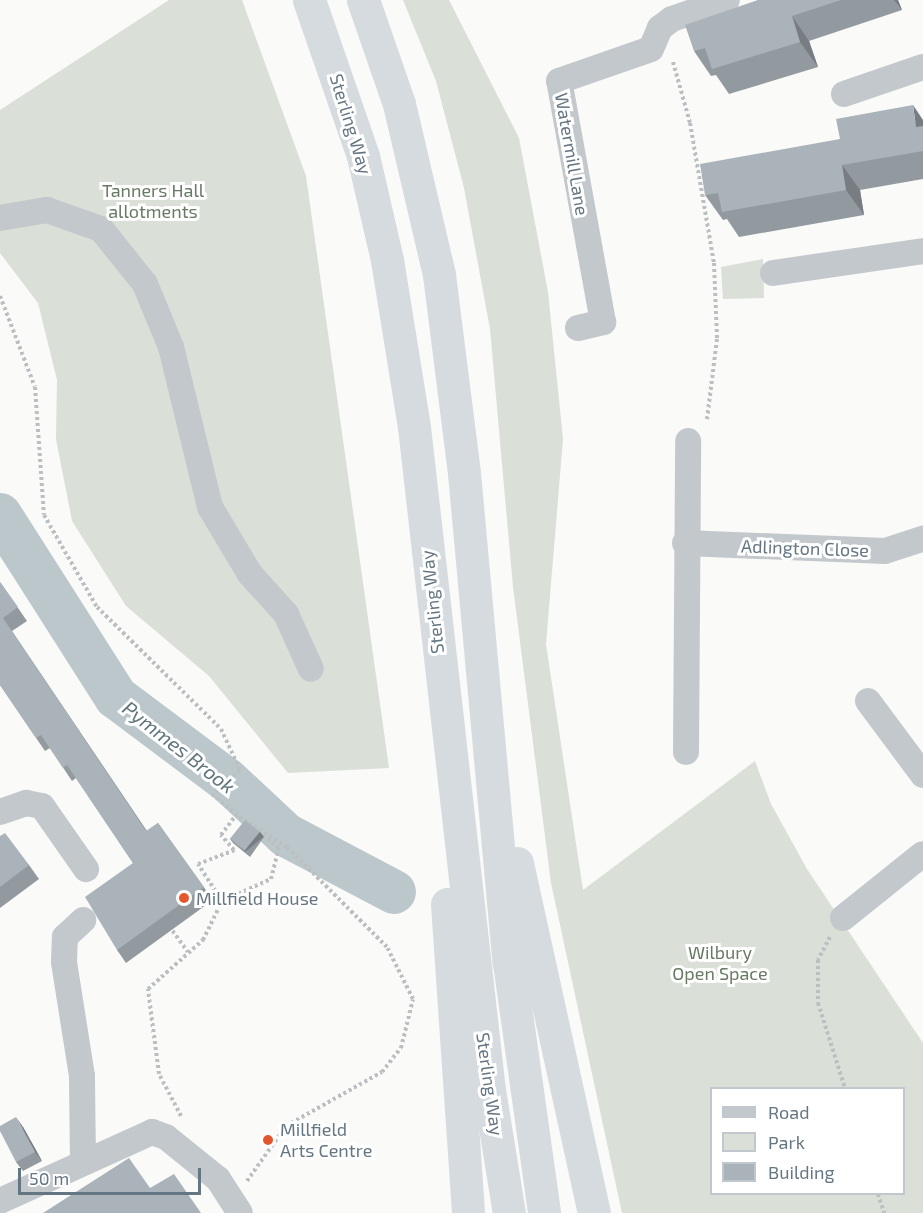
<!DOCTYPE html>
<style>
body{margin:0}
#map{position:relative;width:923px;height:1213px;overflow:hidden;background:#fafaf8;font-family:"Exo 2",sans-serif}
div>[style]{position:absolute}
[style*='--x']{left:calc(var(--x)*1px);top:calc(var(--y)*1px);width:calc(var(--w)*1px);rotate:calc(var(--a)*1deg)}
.green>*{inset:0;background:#dadfd7}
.river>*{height:44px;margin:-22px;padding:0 22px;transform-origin:22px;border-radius:22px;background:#bbc7cb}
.path>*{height:4px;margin-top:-2px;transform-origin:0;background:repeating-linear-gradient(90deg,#bbbfc2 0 3px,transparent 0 6px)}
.minor>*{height:26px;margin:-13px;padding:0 13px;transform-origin:13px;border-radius:13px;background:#c3c8cc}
.highway>*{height:33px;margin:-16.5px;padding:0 16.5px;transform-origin:16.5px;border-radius:16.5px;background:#d6dbdf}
.wall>*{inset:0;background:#929a9f}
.shaded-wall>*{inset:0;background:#777d82;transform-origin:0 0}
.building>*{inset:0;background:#aab3b9;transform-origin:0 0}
.dots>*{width:16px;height:16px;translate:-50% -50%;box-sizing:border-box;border:3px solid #fff;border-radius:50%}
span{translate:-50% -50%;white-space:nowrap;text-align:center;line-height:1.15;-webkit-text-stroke:6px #fff;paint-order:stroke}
.street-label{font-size:18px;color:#657683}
.park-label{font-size:18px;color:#687a64}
.poi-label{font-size:18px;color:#657683}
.left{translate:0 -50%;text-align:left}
.water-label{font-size:20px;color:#60757c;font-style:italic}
.legend{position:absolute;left:710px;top:1087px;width:195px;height:108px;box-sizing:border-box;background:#fff;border:2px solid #c1c8cd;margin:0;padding:8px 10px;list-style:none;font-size:18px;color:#657683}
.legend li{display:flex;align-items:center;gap:12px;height:30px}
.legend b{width:30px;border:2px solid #c1c8cd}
.scale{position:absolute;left:18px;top:1168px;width:183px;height:27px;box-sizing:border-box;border:3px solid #657683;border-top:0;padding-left:8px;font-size:18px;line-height:21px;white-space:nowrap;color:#657683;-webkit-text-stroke:4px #fff;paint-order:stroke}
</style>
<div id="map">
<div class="green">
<div style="clip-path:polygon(169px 0,242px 0,306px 176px,389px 768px,288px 773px,209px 676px,126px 606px,72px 521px,56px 439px,57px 380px,38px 303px,0 253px,0 110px)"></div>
<div style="clip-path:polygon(evenodd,403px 0,449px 0,519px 138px,548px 292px,563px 439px,546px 644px,583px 890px,755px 761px,771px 804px,807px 869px,923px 1043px,923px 1213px,622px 1213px,551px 883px,513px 587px,490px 329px,464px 188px,436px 81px,403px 0,712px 1088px,904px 1088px,904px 1194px,712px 1194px,712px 1088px)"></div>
<div style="clip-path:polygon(763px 259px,764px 298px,723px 299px,721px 267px)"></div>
</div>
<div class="river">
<div style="--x:0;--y:515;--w:216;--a:57.5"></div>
<div style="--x:116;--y:697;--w:139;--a:36.8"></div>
<div style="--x:227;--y:780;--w:81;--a:43"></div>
<div style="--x:286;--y:835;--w:122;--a:27.8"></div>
</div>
<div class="path">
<div style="--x:673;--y:62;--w:63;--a:74.4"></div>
<div style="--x:690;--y:123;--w:142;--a:80.3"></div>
<div style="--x:714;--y:263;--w:76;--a:87.7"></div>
<div style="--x:717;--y:339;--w:81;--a:97.1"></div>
<div style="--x:0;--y:296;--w:97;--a:69"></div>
<div style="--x:35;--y:387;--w:128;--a:86"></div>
<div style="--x:44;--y:515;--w:106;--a:60.1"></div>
<div style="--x:97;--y:607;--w:174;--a:44.5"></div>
<div style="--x:221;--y:729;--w:45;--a:65.1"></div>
<div style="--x:240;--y:770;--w:37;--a:139"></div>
<div style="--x:212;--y:794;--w:47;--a:39.8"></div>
<div style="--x:222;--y:901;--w:44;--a:-123"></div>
<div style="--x:198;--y:864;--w:39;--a:-21"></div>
<div style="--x:234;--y:850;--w:20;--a:-131"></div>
<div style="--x:221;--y:835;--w:25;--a:-53"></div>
<div style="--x:169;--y:926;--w:32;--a:54"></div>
<div style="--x:830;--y:937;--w:26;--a:118"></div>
<div style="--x:818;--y:960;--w:43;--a:90"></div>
<div style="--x:818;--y:1003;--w:89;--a:72.4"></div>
<div style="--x:181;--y:1116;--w:47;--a:-117.6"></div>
<div style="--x:159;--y:1074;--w:86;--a:-97.4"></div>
<div style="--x:148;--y:989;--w:74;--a:-41.7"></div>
<div style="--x:203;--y:940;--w:43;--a:-64"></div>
<div style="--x:222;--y:901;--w:54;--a:-24.2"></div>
<div style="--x:271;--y:879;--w:32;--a:-76"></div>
<div style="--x:279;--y:848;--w:26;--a:-141"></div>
<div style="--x:247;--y:1181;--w:67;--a:-54.7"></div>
<div style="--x:286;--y:1126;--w:110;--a:-29.4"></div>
<div style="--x:382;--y:1072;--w:31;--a:-52"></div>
<div style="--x:401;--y:1048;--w:50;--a:-76.2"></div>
<div style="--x:413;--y:999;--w:58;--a:-116.6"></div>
<div style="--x:387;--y:947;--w:141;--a:-135"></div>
<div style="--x:287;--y:847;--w:46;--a:-147.3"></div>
<div style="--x:878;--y:1194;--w:20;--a:72"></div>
</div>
<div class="minor">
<div style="--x:844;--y:94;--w:83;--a:-18.9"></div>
<div style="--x:0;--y:218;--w:48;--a:-9.7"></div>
<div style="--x:47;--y:210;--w:57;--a:19.4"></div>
<div style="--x:101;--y:229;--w:70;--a:51.3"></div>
<div style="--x:145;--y:284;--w:68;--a:67.6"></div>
<div style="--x:171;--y:347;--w:165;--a:76.3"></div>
<div style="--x:210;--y:507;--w:78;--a:59.2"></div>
<div style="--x:250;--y:574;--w:54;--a:48"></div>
<div style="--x:286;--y:614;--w:60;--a:65.6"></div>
<div style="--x:773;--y:273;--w:152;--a:-8.3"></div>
<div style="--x:578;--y:328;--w:26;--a:-13"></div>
<div style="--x:603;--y:322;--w:245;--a:-100.3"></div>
<div style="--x:559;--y:81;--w:97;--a:-19.2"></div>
<div style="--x:651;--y:49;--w:23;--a:-67"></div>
<div style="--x:660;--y:28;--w:15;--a:-37"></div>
<div style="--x:672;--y:19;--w:58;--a:-19.1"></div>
<div style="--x:685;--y:543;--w:200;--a:2.3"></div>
<div style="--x:885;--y:551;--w:40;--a:-18"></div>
<div style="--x:868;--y:701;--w:92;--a:53.4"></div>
<div style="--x:686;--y:752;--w:311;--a:-89.6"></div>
<div style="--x:0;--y:812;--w:28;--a:-19"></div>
<div style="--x:26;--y:803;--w:16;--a:11"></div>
<div style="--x:42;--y:806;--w:77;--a:55.1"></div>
<div style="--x:843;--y:918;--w:102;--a:-38.7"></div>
<div style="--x:83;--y:1162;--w:86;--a:-90.7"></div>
<div style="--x:82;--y:1076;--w:115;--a:-99"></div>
<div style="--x:64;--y:962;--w:25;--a:-88"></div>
<div style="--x:65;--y:937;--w:25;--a:-43"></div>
<div style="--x:0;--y:1201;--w:167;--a:-24.4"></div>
<div style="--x:152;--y:1132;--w:15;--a:20"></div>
<div style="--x:166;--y:1137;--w:67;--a:38.9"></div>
<div style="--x:218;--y:1179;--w:40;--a:57.1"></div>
</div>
<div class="highway">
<div style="--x:309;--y:0;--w:165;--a:70.9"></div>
<div style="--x:363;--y:156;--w:107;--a:77"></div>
<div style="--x:387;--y:260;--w:169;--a:80.8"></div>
<div style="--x:414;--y:427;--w:667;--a:83.55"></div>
<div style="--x:489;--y:1090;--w:125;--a:80.8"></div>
<div style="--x:363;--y:0;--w:110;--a:70.9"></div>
<div style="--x:399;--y:104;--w:176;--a:76.8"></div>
<div style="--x:439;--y:275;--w:200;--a:82.8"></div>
<div style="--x:464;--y:473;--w:492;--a:84.8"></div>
<div style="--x:509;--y:963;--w:252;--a:82"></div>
<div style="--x:517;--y:863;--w:358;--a:77.6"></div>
<div style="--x:447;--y:904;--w:310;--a:86.1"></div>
</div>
<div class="wall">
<div style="clip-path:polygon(758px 0,898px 0,902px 10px,809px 41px,818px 67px,729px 94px,716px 75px,711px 76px,694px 51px)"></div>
<div style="clip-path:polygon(923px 120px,923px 179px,860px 190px,864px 215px,739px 237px,727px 219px,723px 220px,705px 195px,840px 139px)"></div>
<div style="clip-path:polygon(0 582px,27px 621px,12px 631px,147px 831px,158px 823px,213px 900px,126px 963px,117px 950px,133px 863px,76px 778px,72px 781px,50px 748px,45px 751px,0 685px)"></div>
<div style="clip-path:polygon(260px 832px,264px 837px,250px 857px,233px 843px,230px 839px)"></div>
<div style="clip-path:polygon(0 836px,29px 865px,39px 879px,0 908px)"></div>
<div style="clip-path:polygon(23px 1127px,42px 1161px,23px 1171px,16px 1162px)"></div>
</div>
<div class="shaded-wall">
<div style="clip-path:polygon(894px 0,898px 0,902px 10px)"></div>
<div style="clip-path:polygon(792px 16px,809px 41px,818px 67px,800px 42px)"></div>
<div style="clip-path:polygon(913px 105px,923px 120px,923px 136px,916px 127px)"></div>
<div style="clip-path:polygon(842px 165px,860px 190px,864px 215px,846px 190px)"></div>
<div style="left:260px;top:832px;width:6px;height:24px;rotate:51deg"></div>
<div style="clip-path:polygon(16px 1117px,23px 1127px,42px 1161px,35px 1152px)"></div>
</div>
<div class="building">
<div style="clip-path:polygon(758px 0,841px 0,792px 16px,800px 42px,712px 69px,705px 48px,694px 51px,685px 25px)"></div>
<div style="clip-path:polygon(913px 105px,916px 127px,923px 126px,923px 151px,842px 165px,846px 190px,722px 212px,718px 193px,705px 195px,700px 164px,840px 139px,836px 119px)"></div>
<div style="clip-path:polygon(0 582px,18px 607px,3px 618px,146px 831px,158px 823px,204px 887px,117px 950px,85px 897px,133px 863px,67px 765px,63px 768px,41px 735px,36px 738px,0 685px)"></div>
<div style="left:245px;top:820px;width:19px;height:24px;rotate:39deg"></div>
<div style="clip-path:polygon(5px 833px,29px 865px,0 887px,0 836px)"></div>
<div style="clip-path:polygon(16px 1117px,35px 1152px,16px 1162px,0 1131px,0 1126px)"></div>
<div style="clip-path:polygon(129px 1158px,150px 1188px,174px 1174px,201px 1213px,43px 1213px)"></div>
</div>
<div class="dots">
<div style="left:184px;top:898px;background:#e4572e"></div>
<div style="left:268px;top:1140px;background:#e4572e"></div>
</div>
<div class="street-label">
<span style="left:351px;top:124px;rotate:73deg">Sterling Way</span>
<span style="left:572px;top:154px;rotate:80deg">Watermill Lane</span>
<span style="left:805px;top:548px;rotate:2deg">Adlington Close</span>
<span style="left:432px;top:602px;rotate:-96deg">Sterling Way</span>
<span style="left:490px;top:1084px;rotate:82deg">Sterling Way</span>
</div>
<div class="park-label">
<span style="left:153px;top:201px">Tanners Hall<br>allotments</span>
<span style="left:720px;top:963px">Wilbury<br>Open Space</span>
</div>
<div class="poi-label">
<span class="left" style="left:196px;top:898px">Millfield House</span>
<span class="left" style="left:280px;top:1140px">Millfield<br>Arts Centre</span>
</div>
<div class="water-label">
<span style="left:179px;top:747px;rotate:38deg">Pymmes Brook</span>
</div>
<ul class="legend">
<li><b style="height:8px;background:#c3c8cc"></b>Road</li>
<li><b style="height:16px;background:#dadfd7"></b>Park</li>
<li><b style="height:16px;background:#aab3b9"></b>Building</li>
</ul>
<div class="scale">50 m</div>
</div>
